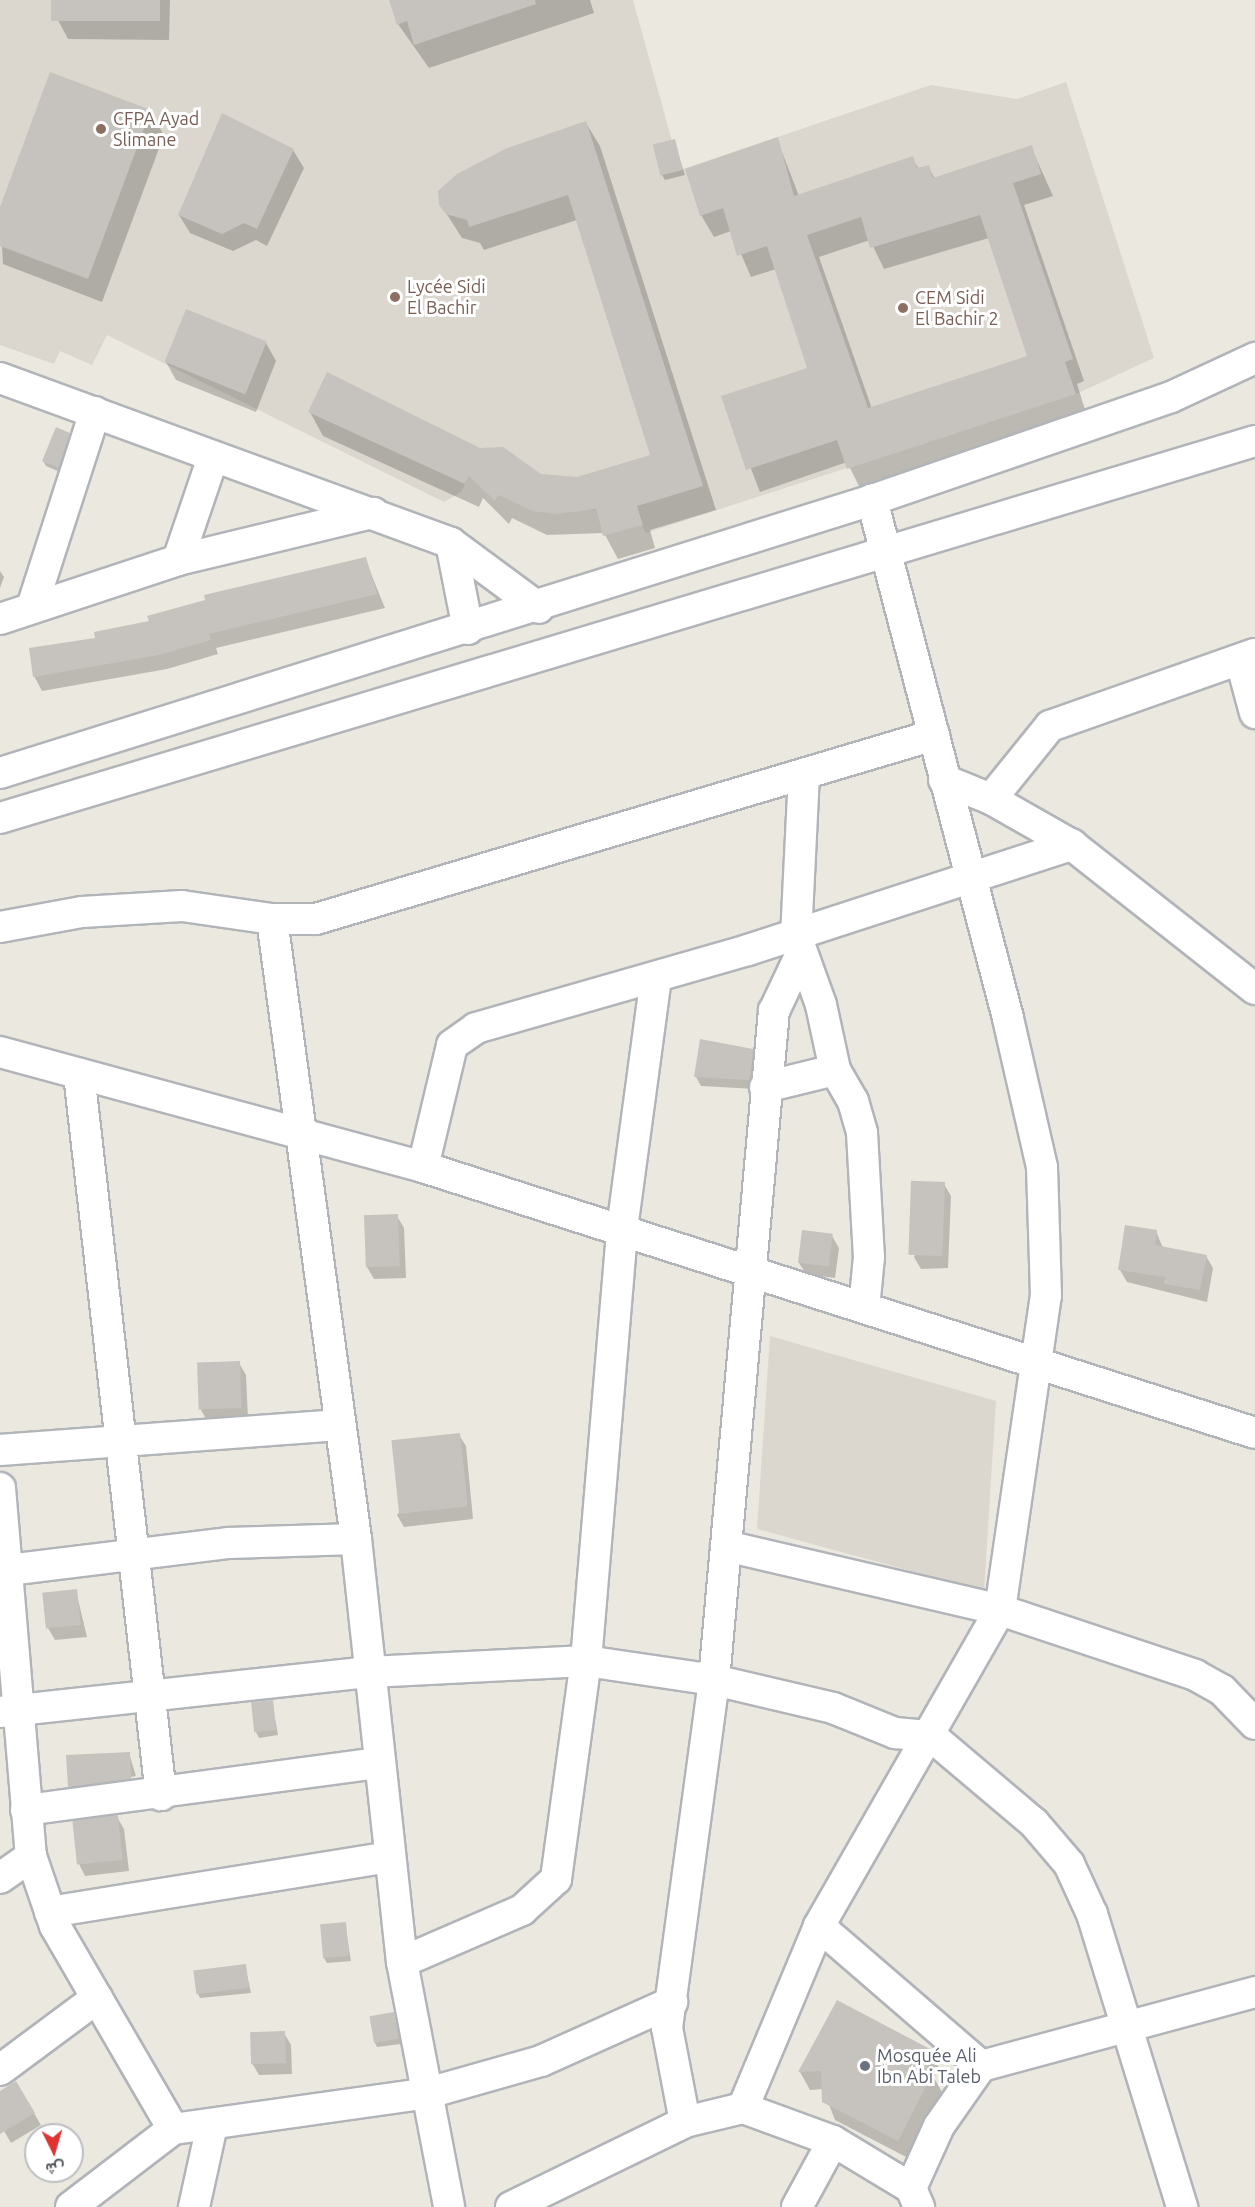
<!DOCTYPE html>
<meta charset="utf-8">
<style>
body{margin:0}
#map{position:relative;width:1255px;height:2207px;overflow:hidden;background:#ebe8e0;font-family:Ubuntu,Vazirmatn,sans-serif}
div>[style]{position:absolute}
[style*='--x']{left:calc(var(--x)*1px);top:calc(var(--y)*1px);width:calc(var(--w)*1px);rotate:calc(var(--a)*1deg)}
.education>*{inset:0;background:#dbd7cf}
.shadow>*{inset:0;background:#0003}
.building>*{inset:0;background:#c6c3be;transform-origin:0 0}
.roads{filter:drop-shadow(2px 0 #b1b4b8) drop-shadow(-2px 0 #b1b4b8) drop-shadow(0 2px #b1b4b8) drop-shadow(0 -2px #b1b4b8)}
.minor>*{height:30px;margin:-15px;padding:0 15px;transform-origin:15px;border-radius:15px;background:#fff}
.dots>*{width:16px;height:16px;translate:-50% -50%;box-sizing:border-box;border:3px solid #fff;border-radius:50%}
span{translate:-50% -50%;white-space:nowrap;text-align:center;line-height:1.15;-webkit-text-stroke:6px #fff;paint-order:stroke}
.education-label{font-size:18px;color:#785e54}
.left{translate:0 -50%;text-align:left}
.worship-label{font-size:18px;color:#5b616d}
.north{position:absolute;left:24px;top:2123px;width:60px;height:60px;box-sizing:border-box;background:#fff;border:2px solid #bdbec0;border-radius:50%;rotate:175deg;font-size:16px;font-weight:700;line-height:24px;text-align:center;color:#595d61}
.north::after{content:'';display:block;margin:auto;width:21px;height:27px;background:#e03432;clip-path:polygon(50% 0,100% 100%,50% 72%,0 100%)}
</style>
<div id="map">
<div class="education">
<div style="clip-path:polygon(0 0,633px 0,680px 170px,931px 85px,1017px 99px,1066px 82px,1154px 358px,1076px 394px,646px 533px,642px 525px,603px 536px,596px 510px,532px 511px,501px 492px,495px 501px,470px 475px,461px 492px,444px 502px,107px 335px,92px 365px,60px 351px,54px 364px,0 345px)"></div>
<div style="clip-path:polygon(770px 1336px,996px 1401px,984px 1591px,757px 1529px)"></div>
</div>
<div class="shadow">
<div style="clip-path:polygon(59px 0,170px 0,169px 40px,68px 39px,58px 20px)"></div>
<div style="clip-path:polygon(390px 0,590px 0,594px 13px,429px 68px,398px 24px)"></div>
<div style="clip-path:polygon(150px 112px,164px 135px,102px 302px,3px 264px,0 211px)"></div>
<div style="clip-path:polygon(586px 123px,600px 146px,716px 510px,650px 530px,655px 548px,618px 559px,604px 533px,547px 535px,512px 518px,509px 524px,483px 498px,479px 507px,323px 436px,310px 412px,479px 450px,541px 475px,578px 478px,652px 456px,577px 220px,484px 250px,480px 243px,462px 238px,441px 205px)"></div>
<div style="clip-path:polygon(evenodd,777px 139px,799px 196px,912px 158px,919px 169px,928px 166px,935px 179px,1031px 147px,1053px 196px,1024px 205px,1084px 381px,1077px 384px,1087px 416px,861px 490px,847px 462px,760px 492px,723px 397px,809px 369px,776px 269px,751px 277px,731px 231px,714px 237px,701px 215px,777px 139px,989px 238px,1029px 357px,872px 409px,819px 257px,870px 240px,884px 269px,989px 238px)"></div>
<div style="clip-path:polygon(674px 141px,685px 175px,665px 180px,662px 175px)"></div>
<div style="clip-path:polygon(293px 150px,304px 168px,267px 246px,256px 240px,233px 251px,190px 233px,179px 215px)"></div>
<div style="clip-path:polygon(266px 343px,276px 361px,256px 412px,176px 380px,166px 362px)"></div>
<div style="clip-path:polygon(69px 434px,72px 440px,62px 473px,46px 466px,43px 461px)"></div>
<div style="clip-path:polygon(365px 559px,385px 608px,216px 648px,218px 654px,167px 669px,42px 691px,34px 676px,97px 640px)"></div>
<div style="clip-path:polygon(0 571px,4px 577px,0 588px)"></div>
<div style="clip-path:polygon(752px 1050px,758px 1059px,755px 1089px,701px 1086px,696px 1077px)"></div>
<div style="clip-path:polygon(944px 1184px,951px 1196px,948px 1268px,921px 1269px,914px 1257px)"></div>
<div style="clip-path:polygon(397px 1216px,404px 1228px,406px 1278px,374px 1279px,367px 1267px,366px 1217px)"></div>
<div style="clip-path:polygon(1156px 1231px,1163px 1248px,1206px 1256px,1213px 1268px,1207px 1302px,1127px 1282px,1120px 1270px)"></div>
<div style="clip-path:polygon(832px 1236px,839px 1248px,835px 1278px,806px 1274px,799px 1263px)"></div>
<div style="clip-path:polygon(239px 1363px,246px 1375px,248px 1419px,208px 1422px,201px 1410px)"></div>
<div style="clip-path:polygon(459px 1435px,466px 1446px,473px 1519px,404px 1527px,397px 1515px)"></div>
<div style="clip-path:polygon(76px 1591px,87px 1637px,55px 1640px,48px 1628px)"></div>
<div style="clip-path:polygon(272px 1701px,278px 1735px,259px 1738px,256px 1732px)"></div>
<div style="clip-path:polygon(129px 1753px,136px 1776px,73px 1788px,137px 1779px,137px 1790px,76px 1798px,70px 1787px)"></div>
<div style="clip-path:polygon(117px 1817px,124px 1829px,129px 1871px,85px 1876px,79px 1864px)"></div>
<div style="clip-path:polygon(345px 1924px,351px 1961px,327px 1963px,324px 1958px)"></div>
<div style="clip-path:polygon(245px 1965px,251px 1993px,200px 1998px,197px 1992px)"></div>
<div style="clip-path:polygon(837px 2002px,929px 2050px,939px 2068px,934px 2078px,942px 2092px,908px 2158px,835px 2120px,823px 2089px,810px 2090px,800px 2072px)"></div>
<div style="clip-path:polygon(393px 2013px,401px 2044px,377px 2047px,374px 2041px)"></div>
<div style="clip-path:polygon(284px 2033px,291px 2045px,292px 2074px,259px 2075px,252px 2063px)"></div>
<div style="clip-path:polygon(16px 2083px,41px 2125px,11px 2143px,0 2124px,0 2093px)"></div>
</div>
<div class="building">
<div style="left:51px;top:0;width:109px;height:21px"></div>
<div style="clip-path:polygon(389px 0,535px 0,536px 4px,414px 45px,407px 21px,397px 25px)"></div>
<div style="clip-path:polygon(50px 72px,151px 110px,88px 279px,0 246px,0 207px)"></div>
<div style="clip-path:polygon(222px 113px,294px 149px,257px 229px,244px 223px,222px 234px,178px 215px)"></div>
<div style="clip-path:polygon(586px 121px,703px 486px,637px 506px,643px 525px,603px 536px,596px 509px,556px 514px,532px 511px,499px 495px,495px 501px,469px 476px,465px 484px,308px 412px,327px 372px,480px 448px,503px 447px,541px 474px,577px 477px,650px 455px,568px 195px,469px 227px,467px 220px,446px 214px,439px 205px,438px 191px,457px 174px,507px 148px)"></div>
<div style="clip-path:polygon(evenodd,778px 137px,794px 196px,913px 156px,917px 168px,929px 165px,933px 178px,1032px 145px,1041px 174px,1013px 183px,1073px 359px,1065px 362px,1076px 394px,847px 469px,837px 440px,746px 470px,721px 396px,807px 368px,767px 246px,737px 256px,723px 208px,700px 216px,685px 169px,778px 137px,980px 215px,1027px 356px,868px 408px,807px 235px,861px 217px,870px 248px,980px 215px)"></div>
<div style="left:675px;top:139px;width:32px;height:23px;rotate:76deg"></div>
<div style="left:186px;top:309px;width:87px;height:57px;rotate:22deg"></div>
<div style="clip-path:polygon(56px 427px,70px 433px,59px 468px,42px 461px)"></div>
<div style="clip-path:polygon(366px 557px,377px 594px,209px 634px,211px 640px,159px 655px,33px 677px,29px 648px,95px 638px,94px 632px,149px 621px,147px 616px,205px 600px,204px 595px)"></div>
<div style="clip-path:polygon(700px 1039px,753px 1049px,750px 1080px,694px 1077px)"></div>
<div style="left:945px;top:1182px;width:74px;height:34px;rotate:92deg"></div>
<div style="left:398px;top:1214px;width:52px;height:34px;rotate:88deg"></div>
<div style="clip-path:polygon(1125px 1225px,1157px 1230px,1155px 1245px,1207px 1255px,1200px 1290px,1164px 1284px,1165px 1277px,1118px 1270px)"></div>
<div style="left:802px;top:1230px;width:31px;height:33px;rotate:7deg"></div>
<div style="left:240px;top:1361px;width:47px;height:43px;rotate:88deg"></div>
<div style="left:460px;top:1433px;width:74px;height:69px;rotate:84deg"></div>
<div style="left:77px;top:1589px;width:36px;height:35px;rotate:84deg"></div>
<div style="left:273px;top:1700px;width:30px;height:22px;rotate:84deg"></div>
<div style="clip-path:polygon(130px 1752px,131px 1779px,68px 1787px,66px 1755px)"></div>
<div style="left:118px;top:1815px;width:45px;height:46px;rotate:84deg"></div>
<div style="left:346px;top:1922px;width:34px;height:26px;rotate:85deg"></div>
<div style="left:246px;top:1964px;width:24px;height:53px;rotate:83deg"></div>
<div style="clip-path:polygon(837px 2000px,930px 2049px,924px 2060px,933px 2073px,898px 2141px,822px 2102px,821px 2071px,798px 2072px)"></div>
<div style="left:394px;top:2012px;width:27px;height:25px;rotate:80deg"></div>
<div style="left:285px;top:2031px;width:32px;height:35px;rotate:88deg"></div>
<div style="clip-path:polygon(16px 2081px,35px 2113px,0 2134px,0 2091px)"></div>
</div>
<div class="roads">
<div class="minor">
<div style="--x:0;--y:378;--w:480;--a:20.1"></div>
<div style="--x:178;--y:560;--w:109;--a:-71.2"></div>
<div style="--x:32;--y:607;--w:205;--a:-72.1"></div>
<div style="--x:0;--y:619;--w:188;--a:-18.3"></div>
<div style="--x:178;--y:560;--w:201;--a:-13.6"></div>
<div style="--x:468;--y:629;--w:88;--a:-101.2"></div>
<div style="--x:451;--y:543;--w:109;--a:36.5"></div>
<div style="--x:1241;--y:661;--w:54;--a:74.9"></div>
<div style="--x:0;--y:773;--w:914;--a:-17.38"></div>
<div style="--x:872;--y:500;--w:316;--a:-19"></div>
<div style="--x:1171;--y:397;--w:93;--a:-24.9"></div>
<div style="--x:804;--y:774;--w:161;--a:92.8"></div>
<div style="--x:796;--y:935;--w:74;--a:70.3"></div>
<div style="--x:821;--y:1005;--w:66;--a:77.8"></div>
<div style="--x:835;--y:1070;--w:36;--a:60"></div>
<div style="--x:853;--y:1101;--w:33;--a:74"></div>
<div style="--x:862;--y:1133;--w:124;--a:86.8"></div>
<div style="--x:869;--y:1257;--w:51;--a:95.6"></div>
<div style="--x:944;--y:780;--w:51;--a:22"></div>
<div style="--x:991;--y:799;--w:93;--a:29.6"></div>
<div style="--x:1072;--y:845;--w:233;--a:38.2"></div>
<div style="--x:991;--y:799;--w:94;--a:-51.1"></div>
<div style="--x:1050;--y:726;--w:217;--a:-19.4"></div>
<div style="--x:0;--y:818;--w:1310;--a:-16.72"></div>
<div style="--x:272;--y:919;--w:626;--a:82.28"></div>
<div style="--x:356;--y:1539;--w:425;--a:83.8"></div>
<div style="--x:402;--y:1962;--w:249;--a:79.1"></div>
<div style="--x:0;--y:927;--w:83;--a:-10.4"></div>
<div style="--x:82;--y:912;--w:100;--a:-3.4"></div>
<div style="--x:182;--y:906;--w:91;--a:8.2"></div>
<div style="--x:272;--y:919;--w:44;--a:0"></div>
<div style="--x:316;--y:919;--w:645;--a:-16.58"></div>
<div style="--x:0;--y:1052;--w:438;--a:15.2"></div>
<div style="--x:423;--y:1167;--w:873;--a:17.73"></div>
<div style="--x:79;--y:1074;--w:726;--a:83.51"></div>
<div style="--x:765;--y:1087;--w:72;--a:-13.7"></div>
<div style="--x:423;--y:1167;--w:125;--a:-76.6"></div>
<div style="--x:452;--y:1045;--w:29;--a:-35"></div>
<div style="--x:476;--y:1028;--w:283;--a:-16"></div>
<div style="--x:748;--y:950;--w:341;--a:-18"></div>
<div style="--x:0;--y:1450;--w:339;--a:-4.2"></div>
<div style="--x:0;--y:1488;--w:369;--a:85.2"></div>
<div style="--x:31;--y:1856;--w:74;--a:71.1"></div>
<div style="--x:55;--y:1926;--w:235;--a:59.8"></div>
<div style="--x:726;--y:1546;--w:281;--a:13.1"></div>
<div style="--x:1000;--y:1610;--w:206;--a:18.4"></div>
<div style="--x:1195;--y:1675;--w:31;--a:29"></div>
<div style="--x:1222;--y:1690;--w:47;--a:45.9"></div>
<div style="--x:0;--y:1571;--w:231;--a:-7"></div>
<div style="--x:229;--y:1543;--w:127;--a:-1.8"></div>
<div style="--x:0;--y:1712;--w:372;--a:-6.2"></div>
<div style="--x:370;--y:1672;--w:216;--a:-2.9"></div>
<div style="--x:586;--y:1661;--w:129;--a:8.4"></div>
<div style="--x:714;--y:1680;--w:122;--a:13.2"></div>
<div style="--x:833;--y:1708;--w:67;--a:22"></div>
<div style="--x:895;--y:1733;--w:36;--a:5"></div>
<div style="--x:931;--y:1736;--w:135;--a:40.2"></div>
<div style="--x:1034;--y:1823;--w:54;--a:49.5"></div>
<div style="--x:1069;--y:1864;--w:55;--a:65.3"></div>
<div style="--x:1092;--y:1914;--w:307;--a:72.9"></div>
<div style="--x:26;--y:1810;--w:356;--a:-7.6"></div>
<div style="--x:0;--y:1878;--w:38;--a:-35"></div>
<div style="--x:50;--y:1912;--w:343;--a:-9.2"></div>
<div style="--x:819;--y:1926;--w:214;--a:40.8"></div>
<div style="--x:981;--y:2066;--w:284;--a:-15.1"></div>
<div style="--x:402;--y:1962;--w:131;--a:-23.4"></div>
<div style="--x:522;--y:1910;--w:46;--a:-42.4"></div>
<div style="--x:556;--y:1879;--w:220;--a:-82.2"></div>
<div style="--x:586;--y:1661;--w:433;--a:-85.2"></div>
<div style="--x:622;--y:1229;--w:254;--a:-82.3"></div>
<div style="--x:0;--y:2070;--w:121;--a:-36.6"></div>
<div style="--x:743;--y:2108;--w:197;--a:-67.3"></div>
<div style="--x:819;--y:1926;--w:364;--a:-60.2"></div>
<div style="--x:1000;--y:1610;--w:318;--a:-81.7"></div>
<div style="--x:1046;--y:1295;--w:128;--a:-91.8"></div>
<div style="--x:1042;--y:1167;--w:153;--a:-102.9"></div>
<div style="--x:1008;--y:1018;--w:536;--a:-104.71"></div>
<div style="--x:685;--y:2122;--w:96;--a:-100.8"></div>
<div style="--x:667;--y:2028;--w:351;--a:-82.3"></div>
<div style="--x:714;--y:1680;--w:672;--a:-84.88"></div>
<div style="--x:774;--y:1011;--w:61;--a:-64.7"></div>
<div style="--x:911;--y:2188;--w:68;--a:-65.7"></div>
<div style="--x:939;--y:2126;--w:73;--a:-55"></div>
<div style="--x:71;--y:2207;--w:128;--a:-37.4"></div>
<div style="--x:173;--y:2129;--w:258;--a:-8"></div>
<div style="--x:428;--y:2093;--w:117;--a:-15.8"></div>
<div style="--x:541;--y:2061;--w:144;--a:-24.2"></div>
<div style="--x:194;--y:2207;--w:84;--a:-77.6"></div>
<div style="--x:511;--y:2207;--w:194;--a:-26"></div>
<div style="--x:685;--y:2122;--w:60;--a:-13.6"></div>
<div style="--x:743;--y:2108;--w:96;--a:20.1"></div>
<div style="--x:833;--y:2141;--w:91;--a:31.1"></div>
<div style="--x:911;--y:2188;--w:21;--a:67"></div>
<div style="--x:797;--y:2207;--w:75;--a:-61.4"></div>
</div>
</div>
<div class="dots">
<div style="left:101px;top:129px;background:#8d6e63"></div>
<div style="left:395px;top:297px;background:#8d6e63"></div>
<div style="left:903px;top:308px;background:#8d6e63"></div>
<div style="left:865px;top:2066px;background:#6b7280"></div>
</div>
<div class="education-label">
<span class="left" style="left:113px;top:129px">CFPA Ayad<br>Slimane</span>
<span class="left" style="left:407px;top:297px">Lycée Sidi<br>El Bachir</span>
<span class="left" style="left:915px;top:308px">CEM Sidi<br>El Bachir 2</span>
</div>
<div class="worship-label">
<span class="left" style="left:877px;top:2066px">Mosquée Ali<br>Ibn Abi Taleb</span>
</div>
<div class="north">ش</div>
</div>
